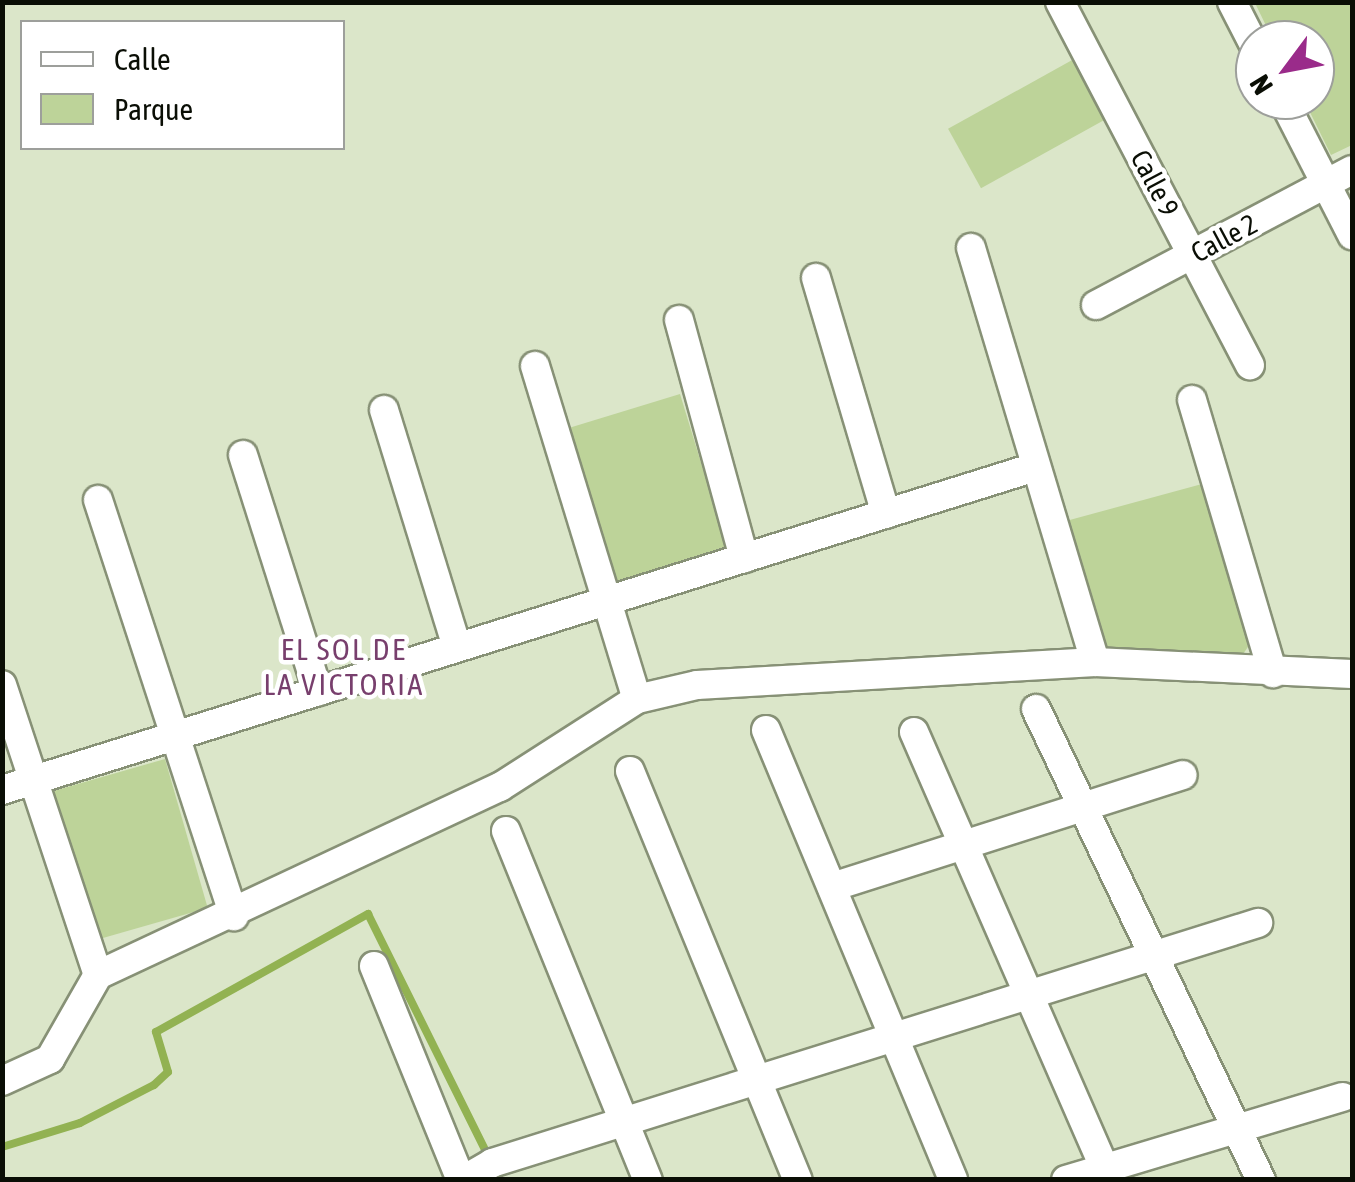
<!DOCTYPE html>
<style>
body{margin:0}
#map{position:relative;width:1355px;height:1182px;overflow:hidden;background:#dbe6c9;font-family:"Asap Condensed",sans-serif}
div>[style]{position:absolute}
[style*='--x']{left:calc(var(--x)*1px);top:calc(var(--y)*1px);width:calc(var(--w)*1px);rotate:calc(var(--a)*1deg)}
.green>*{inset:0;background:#bdd399;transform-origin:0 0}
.stream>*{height:8px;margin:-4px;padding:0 4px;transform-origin:4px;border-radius:4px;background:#92b252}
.roads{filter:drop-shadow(2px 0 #879176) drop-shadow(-2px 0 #879176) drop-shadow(0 2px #879176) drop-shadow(0 -2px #879176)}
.minor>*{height:28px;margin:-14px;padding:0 14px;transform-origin:14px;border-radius:14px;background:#fff}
span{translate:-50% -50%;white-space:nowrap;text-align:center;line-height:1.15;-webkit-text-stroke:9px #fff;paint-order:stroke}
.street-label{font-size:28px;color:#0a0e05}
.neighbourhood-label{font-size:30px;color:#783f6d;letter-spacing:2.5px}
.frame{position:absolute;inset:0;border:5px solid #0a0e05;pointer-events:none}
.legend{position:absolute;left:20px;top:20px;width:325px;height:130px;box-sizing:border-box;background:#fff;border:2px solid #9d9f9b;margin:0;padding:12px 18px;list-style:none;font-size:30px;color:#0a0e05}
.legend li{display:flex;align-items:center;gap:20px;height:50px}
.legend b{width:50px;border:2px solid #9d9f9b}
.north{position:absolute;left:1235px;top:20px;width:100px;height:100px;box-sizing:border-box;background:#fff;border:2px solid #9d9f9b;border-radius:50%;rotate:238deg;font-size:28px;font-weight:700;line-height:40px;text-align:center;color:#0a0e05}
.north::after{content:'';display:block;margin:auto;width:35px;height:45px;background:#9a2b8a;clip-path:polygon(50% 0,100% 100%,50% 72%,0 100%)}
</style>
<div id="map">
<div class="green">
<div style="clip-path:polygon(1255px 3px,1352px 3px,1352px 145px,1331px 155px,1304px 100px,1315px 100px,1315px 40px,1273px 40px)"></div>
<div style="left:1074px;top:59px;width:68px;height:144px;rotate:61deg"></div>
<div style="left:680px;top:394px;width:162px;height:118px;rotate:73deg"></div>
<div style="clip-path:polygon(1202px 484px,1250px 644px,1241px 657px,1107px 649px,1066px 521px)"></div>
<div style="left:165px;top:759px;width:155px;height:119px;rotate:74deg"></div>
</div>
<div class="stream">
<div style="--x:2;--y:1147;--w:82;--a:-17.1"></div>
<div style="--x:80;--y:1123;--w:83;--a:-27.2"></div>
<div style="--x:154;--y:1085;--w:19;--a:-43"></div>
<div style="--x:168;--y:1072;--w:42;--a:-106.7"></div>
<div style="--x:156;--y:1032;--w:243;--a:-29.1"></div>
<div style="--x:368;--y:914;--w:297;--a:63.6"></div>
</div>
<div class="roads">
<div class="minor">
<div style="--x:1060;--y:2;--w:410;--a:62.4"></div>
<div style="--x:1232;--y:2;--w:51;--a:62.9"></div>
<div style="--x:1283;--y:100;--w:152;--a:62.9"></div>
<div style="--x:971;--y:248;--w:432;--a:73.3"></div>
<div style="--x:816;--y:278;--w:246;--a:73.5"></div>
<div style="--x:1096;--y:305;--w:289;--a:-27.8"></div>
<div style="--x:679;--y:320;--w:247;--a:74.7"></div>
<div style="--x:535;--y:366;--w:348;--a:73"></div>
<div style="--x:1192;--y:400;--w:285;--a:73.5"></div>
<div style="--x:384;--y:410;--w:248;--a:72.9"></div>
<div style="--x:243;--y:455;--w:248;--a:72.4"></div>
<div style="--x:98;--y:500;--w:438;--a:71.9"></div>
<div style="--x:2;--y:685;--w:305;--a:71.7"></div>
<div style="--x:1036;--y:709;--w:522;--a:64.47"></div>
<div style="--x:766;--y:730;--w:487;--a:67.4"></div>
<div style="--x:914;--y:732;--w:489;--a:66.4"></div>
<div style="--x:630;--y:771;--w:442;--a:67.7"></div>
<div style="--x:2;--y:790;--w:1082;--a:-17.36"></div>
<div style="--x:506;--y:831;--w:377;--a:67.9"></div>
<div style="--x:832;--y:887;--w:368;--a:-17.7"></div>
<div style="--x:374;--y:966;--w:231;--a:67.9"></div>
<div style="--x:2;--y:1081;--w:53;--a:-24.6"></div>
<div style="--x:50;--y:1059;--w:97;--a:-60.3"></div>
<div style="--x:98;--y:975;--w:444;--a:-25.1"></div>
<div style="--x:500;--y:787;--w:163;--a:-32.7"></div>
<div style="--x:637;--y:699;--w:62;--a:-13.1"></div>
<div style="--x:697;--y:685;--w:399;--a:-3.3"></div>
<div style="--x:1095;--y:662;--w:257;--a:2.7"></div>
<div style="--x:463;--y:1180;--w:34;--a:-30"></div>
<div style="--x:492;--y:1163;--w:803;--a:-17.4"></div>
<div style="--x:1066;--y:1180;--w:289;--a:-16.7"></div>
</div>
</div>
<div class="street-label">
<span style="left:1155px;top:183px;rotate:62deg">Calle 9</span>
<span style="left:1224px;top:238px;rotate:-28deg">Calle 2</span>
</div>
<div class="neighbourhood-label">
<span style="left:344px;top:666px">EL SOL DE<br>LA VICTORIA</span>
</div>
<div class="frame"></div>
<ul class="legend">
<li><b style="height:12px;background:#fff"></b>Calle</li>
<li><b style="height:28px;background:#bdd399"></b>Parque</li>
</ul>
<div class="north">N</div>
</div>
